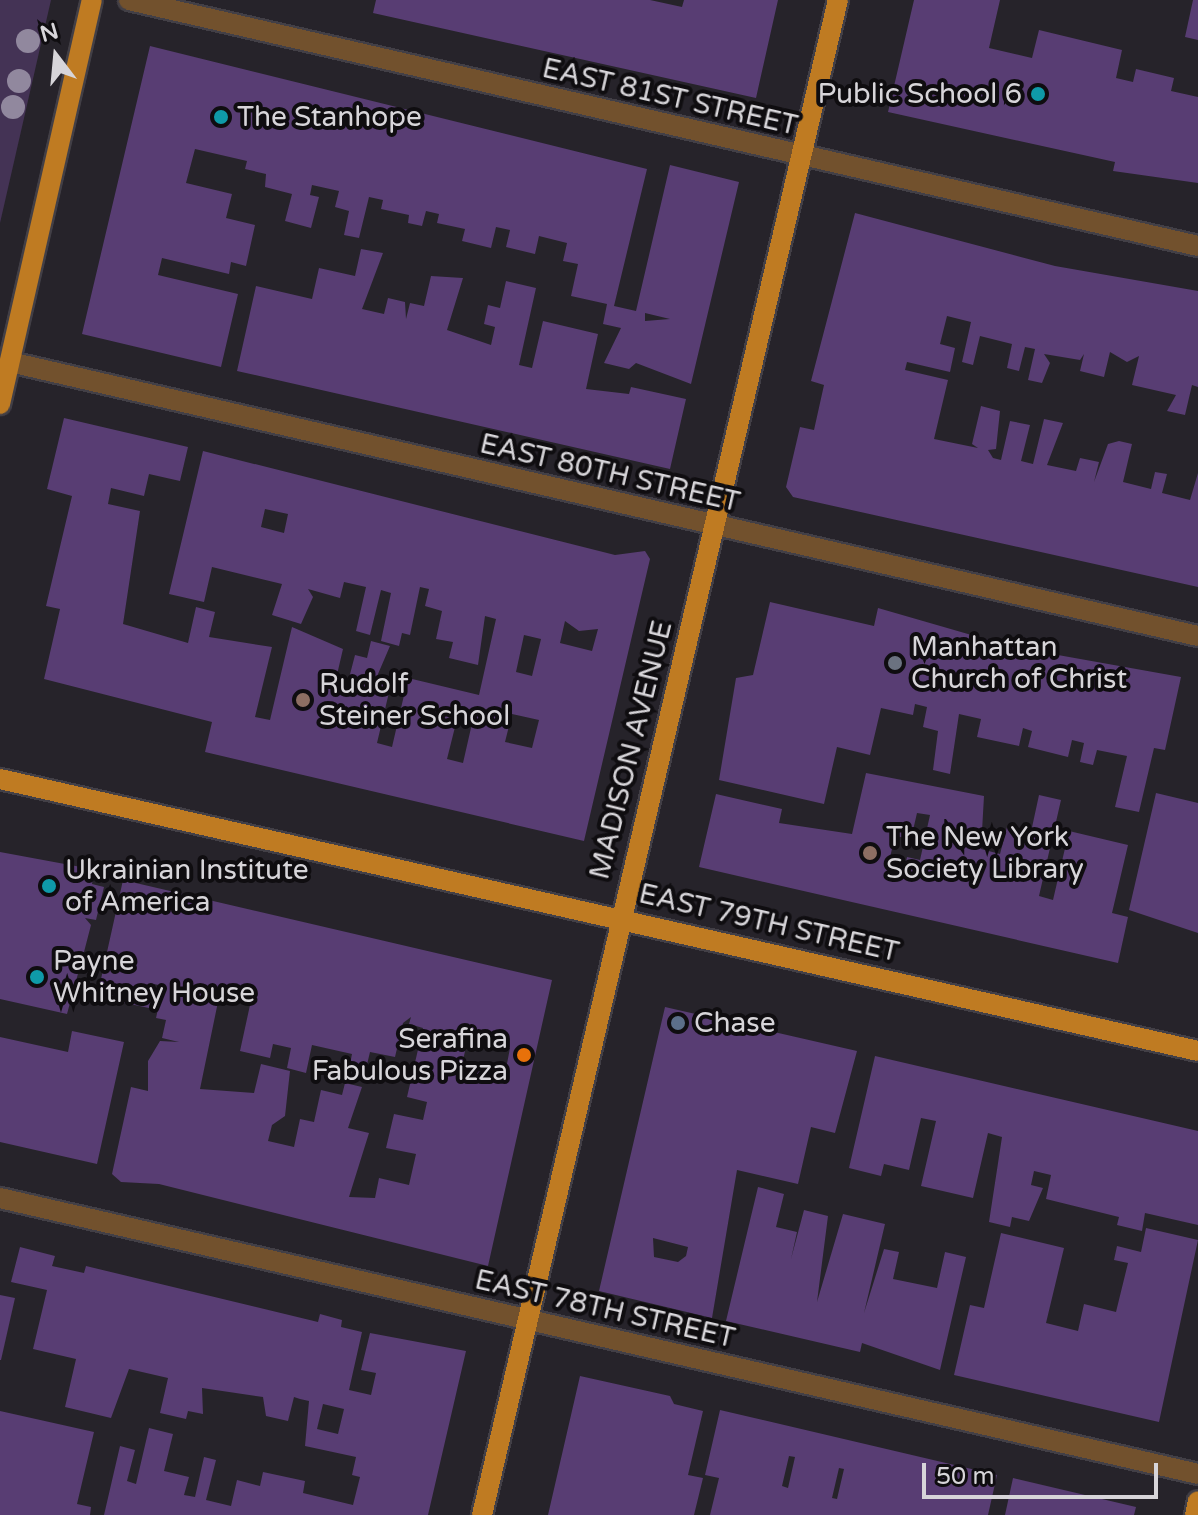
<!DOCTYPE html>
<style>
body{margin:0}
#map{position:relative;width:1198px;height:1515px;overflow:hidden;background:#26232a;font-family:"Varela Round",sans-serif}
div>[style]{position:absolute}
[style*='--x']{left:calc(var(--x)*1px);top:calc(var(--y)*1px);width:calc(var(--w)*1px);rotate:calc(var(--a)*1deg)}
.green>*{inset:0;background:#435}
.building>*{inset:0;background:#583d73}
.roads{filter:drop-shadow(2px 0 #423f46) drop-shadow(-2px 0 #423f46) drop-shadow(0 2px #423f46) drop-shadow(0 -2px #423f46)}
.minor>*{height:20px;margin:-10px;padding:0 10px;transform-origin:10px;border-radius:10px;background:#72512d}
.major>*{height:20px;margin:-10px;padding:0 10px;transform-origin:10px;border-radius:10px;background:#bf7b22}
.trees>*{width:24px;height:24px;margin:-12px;border-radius:50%;background:#91889e}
.dots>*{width:22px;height:22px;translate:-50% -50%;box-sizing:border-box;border:4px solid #0f0d10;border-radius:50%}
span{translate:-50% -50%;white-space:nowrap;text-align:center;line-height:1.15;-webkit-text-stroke:8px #0f0d10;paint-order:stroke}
.poi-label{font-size:28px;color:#d7d5d9}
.right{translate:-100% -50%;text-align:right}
.left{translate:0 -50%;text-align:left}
.street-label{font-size:28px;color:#d7d5d9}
.north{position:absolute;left:16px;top:16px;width:80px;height:80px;-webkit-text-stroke:6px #0f0d10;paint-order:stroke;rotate:344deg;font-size:22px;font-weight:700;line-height:32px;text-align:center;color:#d7d5d9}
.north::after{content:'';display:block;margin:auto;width:28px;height:36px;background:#d7d5d9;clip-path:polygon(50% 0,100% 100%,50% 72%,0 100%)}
.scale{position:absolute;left:922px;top:1463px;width:236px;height:36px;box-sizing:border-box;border:4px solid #d7d5d9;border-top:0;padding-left:10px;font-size:24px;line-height:28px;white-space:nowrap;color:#d7d5d9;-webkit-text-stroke:6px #0f0d10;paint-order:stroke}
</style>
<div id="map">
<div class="green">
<div style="clip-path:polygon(0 0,51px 0,0 223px)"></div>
</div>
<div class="building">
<div style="clip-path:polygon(376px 0,650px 0,682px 7px,684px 0,778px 0,756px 98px,373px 13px)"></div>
<div style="clip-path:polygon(914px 0,1000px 0,989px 48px,1032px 58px,1039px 30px,1122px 50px,1116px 78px,1133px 82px,1136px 69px,1174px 78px,1171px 91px,1198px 97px,1198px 183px,1113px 171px,1115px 162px,888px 112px)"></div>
<div style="clip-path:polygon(1193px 0,1198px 0,1198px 40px,1185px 37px)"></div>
<div style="clip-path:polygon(evenodd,150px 46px,647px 169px,614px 306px,636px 311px,670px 165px,739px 182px,691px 384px,636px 363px,629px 369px,604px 363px,621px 328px,603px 324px,607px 304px,571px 296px,578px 264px,563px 261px,567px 243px,539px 236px,535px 254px,506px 247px,510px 230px,496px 227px,491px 248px,462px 241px,465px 229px,437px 223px,439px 214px,426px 211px,422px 226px,408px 223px,409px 215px,381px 209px,383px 200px,369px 197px,359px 238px,344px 235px,349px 211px,335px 207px,339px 191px,312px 185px,310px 195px,319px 197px,311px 228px,285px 221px,292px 194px,265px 187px,266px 174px,245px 169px,247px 161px,195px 149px,186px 183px,232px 194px,226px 218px,255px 225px,246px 266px,231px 262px,229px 274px,162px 258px,158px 275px,238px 294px,221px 367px,82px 334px,150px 46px,645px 313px,670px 319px,645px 321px,645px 313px)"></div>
<div style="clip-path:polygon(855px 213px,1055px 266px,1198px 291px,1198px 387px,1192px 385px,1185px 415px,1167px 411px,1176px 395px,1132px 385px,1139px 356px,1127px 362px,1110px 352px,1104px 377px,1080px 371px,1084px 354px,1080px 360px,1044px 354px,1050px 363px,1042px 383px,1028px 380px,1035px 349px,1025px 347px,1019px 371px,1007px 368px,1012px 344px,980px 336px,973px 365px,962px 362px,971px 322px,947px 316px,940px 344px,955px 348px,950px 372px,907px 362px,905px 370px,948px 380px,934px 439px,978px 448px,972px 444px,981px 406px,1000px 411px,996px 449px,988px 450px,993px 458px,1001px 460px,1010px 421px,1030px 425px,1021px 461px,1033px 464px,1044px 419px,1063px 423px,1047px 465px,1076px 471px,1080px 458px,1099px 462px,1094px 482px,1108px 444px,1119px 441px,1132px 444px,1123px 482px,1151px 489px,1155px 472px,1167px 474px,1162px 493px,1190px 500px,1198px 473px,1198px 587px,793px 497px,786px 487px,800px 427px,814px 430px,824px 385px,811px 381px)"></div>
<div style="clip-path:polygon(361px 249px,383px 253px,362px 309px,384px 314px,388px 298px,405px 302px,406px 319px,410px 303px,424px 306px,431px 276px,463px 278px,447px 330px,491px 345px,495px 327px,484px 324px,488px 305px,500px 308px,506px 281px,536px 288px,519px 365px,532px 368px,543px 321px,598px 334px,586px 389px,629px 394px,631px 387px,686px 399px,670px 469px,237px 371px,256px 286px,312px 299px,319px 268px,355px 276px)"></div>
<div style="clip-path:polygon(evenodd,64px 418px,188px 447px,180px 481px,149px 474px,144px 496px,111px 488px,108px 504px,140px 511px,123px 624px,188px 643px,196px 607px,215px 612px,209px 637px,272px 647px,255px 717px,270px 720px,292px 627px,343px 649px,336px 679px,348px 682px,355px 655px,367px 658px,371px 641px,390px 646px,375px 681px,391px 684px,377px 743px,392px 747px,408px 678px,479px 695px,496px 619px,485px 616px,478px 665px,449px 658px,453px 642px,436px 639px,442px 611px,425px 606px,429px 589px,420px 587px,410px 635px,402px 633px,399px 646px,381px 641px,391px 593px,381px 590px,370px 635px,356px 631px,366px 587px,344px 582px,340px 598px,308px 589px,313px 597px,301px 624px,272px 615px,282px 584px,212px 567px,204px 602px,169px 594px,203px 451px,615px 555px,645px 551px,650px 559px,584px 841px,205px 752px,212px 722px,44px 679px,60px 609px,46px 606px,72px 496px,47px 489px,64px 418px,265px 509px,288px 514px,284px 533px,261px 527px,265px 509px,64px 418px,565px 621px,579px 631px,598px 629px,592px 651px,560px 643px,565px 621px,64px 418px,524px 635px,541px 639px,532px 676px,516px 672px,524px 635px,64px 418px,512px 714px,539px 720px,532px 748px,505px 742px,512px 714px,64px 418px,458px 715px,473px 719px,463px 763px,447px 759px,458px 715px)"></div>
<div style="clip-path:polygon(770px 602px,874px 626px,878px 608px,1013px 647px,1181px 677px,1165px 750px,1154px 748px,1139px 812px,1115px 807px,1127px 756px,1097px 750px,1093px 765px,1080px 762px,1084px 743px,1072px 740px,1068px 757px,1028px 747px,1032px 731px,1023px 728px,1019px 746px,977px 737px,981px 719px,959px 714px,950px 774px,933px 770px,938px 731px,923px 727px,927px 707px,915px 704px,913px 715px,881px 708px,870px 755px,837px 747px,824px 804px,719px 780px,736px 678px,753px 675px)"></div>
<div style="clip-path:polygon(evenodd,866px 773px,984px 796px,981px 849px,1000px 854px,1007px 827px,1031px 832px,1039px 795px,1061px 800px,1039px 896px,1053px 900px,1069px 831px,1128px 845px,1112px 913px,1128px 917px,1118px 963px,699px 867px,716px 794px,782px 809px,779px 823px,852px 834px,866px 773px,917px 813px,930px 815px,920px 860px,907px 857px,904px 870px,888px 866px,895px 836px,911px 839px,917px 813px)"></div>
<div style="clip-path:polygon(1156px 793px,1198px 803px,1198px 933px,1129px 910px)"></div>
<div style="clip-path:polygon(0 852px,81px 867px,94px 873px,92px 884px,104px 887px,96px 920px,85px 918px,91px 925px,84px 952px,77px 954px,82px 959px,67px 1014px,0 999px)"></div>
<div style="clip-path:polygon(evenodd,123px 880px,552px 980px,488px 1266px,159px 1184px,121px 1182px,112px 1174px,131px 1087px,148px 1091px,148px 1061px,160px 1041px,179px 1042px,162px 1038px,166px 1020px,156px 1018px,163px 986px,154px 984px,149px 1008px,97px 997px,123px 880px,219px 997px,250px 1005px,240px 1051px,270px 1058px,273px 1044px,291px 1048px,287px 1068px,306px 1073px,312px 1045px,352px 1054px,349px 1069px,365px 1073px,370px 1052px,395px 1057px,403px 1023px,411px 1017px,409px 1024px,423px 1028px,407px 1097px,427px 1102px,423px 1120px,394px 1114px,386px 1148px,416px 1154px,409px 1185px,379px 1178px,375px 1198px,349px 1197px,369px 1133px,348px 1128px,362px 1087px,345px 1083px,342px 1095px,321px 1090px,314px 1122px,300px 1119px,294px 1147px,268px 1141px,272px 1125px,285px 1116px,290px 1071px,261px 1064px,254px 1093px,200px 1089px,219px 997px,123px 880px,468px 1039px,510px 1048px,505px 1074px,462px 1064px,468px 1039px)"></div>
<div style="clip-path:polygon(evenodd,665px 1007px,857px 1051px,835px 1133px,811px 1127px,798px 1184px,737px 1170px,712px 1318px,599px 1291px,665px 1007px,653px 1238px,688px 1247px,686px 1256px,678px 1262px,654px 1257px,653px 1238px)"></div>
<div style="clip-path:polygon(72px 1031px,124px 1042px,97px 1164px,0 1142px,0 1037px,68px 1052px)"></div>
<div style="clip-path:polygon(875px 1056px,1198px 1131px,1198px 1225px,1145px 1213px,1142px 1231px,1117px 1225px,1119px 1217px,1046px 1199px,1051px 1175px,1034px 1171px,1031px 1185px,1043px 1188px,1029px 1221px,1012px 1217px,1010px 1227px,989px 1222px,1002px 1137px,988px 1133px,973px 1198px,921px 1186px,936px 1121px,921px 1118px,909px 1170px,884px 1164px,881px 1176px,849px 1168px)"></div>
<div style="clip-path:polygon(758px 1187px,784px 1194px,776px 1227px,797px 1232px,791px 1259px,804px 1210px,828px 1216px,817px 1302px,843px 1214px,885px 1224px,864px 1313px,884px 1249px,899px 1252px,893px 1279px,937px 1288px,945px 1252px,966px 1257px,940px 1370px,862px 1343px,860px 1352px,726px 1321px)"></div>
<div style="clip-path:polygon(1146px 1228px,1198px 1240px,1159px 1422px,954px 1375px,970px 1305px,984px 1308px,1001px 1233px,1064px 1248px,1046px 1323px,1078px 1331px,1084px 1304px,1116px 1312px,1128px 1263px,1114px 1260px,1117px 1246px,1141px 1252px)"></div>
<div style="clip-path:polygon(evenodd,20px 1247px,55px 1256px,52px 1266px,84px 1273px,86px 1266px,318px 1322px,320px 1314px,342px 1320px,341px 1327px,362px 1332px,349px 1390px,371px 1395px,376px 1373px,361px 1370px,370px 1333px,466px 1351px,428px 1515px,104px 1515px,120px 1446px,135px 1450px,127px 1481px,136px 1484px,149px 1428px,173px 1434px,164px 1471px,189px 1477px,184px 1495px,195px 1497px,204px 1457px,216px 1460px,206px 1500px,231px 1506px,237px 1480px,260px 1486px,263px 1472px,305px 1481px,303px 1493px,353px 1505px,360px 1477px,352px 1475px,356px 1457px,305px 1446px,309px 1401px,300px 1399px,294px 1397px,288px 1421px,266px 1416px,263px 1397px,202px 1388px,203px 1414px,188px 1411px,186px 1419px,160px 1413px,168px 1378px,129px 1369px,111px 1418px,65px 1407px,76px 1359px,33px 1349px,47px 1290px,11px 1282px,20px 1247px,323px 1404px,344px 1409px,338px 1434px,317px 1429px,323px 1404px)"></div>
<div style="clip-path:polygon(0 1295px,15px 1298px,1px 1360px,0 1360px)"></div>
<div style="clip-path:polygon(580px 1376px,670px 1396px,674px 1404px,703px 1411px,688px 1475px,703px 1478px,694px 1515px,548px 1515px)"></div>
<div style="clip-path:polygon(evenodd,720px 1410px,997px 1475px,988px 1515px,710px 1515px,719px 1478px,705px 1475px,720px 1410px,789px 1456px,795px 1457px,788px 1488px,782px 1486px,789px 1456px,720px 1410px,839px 1468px,844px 1469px,837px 1499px,832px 1498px,839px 1468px)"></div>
<div style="clip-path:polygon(0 1411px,94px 1432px,77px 1504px,91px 1507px,90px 1515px,0 1515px)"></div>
<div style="clip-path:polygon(1013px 1478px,1136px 1507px,1134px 1515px,1005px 1515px)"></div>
</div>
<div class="roads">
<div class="minor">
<div style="--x:129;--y:0;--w:1097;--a:12.96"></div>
<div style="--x:10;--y:362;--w:1219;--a:12.99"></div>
<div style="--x:0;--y:1198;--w:1229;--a:12.97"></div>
</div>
<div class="major">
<div style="--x:0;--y:404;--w:414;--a:-77.2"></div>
<div style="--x:0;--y:779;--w:1228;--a:12.79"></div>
<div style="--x:482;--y:1515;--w:1556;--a:-76.78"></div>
<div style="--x:1195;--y:1515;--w:14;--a:-78"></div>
</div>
</div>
<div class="trees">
<div style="left:28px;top:41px"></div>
<div style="left:19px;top:81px"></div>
<div style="left:13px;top:107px"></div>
</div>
<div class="dots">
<div style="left:1038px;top:94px;background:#0f9aa8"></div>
<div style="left:221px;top:117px;background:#0f9aa8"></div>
<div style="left:895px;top:663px;background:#6b7280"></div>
<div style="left:303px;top:700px;background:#8d6e63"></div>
<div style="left:870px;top:853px;background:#8d6e63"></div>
<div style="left:49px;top:886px;background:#0f9aa8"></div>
<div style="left:37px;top:977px;background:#0f9aa8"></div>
<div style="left:678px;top:1023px;background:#5c6f8a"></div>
<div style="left:524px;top:1055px;background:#e8710a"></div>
</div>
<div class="poi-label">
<span class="right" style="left:1022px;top:94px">Public School 6</span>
<span class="left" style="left:237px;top:117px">The Stanhope</span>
<span class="left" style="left:911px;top:663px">Manhattan<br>Church of Christ</span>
<span class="left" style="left:319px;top:700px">Rudolf<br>Steiner School</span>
<span class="left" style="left:886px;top:853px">The New York<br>Society Library</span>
<span class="left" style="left:65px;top:886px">Ukrainian Institute<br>of America</span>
<span class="left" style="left:53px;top:977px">Payne<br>Whitney House</span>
<span class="left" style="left:694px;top:1023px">Chase</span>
<span class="right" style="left:508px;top:1055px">Serafina<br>Fabulous Pizza</span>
</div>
<div class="street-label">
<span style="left:670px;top:97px;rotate:13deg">EAST 81ST STREET</span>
<span style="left:610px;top:473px;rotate:13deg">EAST 80TH STREET</span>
<span style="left:631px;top:750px;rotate:-76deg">MADISON AVENUE</span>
<span style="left:769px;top:923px;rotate:13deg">EAST 79TH STREET</span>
<span style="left:605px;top:1309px;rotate:13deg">EAST 78TH STREET</span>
</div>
<div class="north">N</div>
<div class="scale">50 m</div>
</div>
